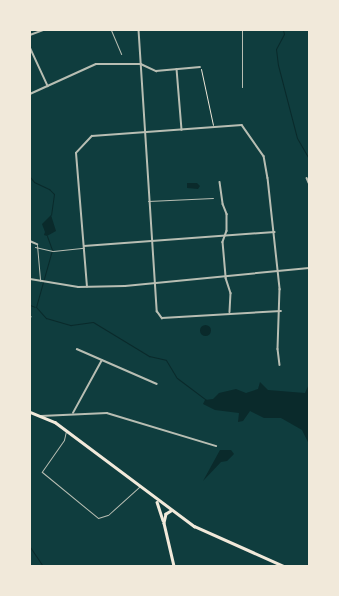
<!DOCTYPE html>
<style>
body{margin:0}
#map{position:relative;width:339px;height:596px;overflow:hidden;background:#0f3d3e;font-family:"Alegreya Sans",sans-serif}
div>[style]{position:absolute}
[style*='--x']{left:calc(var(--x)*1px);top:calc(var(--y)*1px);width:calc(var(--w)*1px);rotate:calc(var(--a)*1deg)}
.water>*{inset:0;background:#0a2a2b}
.round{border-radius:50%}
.stream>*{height:1px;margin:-0.5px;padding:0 0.5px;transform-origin:0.5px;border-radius:0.5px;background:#0a2a2b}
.path>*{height:1px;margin:-0.5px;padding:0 0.5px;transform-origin:0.5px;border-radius:0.5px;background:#f1e9da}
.service>*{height:1px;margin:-0.5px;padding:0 0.5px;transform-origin:0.5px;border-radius:0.5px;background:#b8beb3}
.pedestrian>*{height:1px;margin:-0.5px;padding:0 0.5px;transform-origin:0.5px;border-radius:0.5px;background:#b8beb3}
.minor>*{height:1.5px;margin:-0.75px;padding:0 0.75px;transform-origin:0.75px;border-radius:0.75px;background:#b8beb3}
.tertiary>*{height:2px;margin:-1px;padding:0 1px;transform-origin:1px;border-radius:1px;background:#b8beb3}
.secondary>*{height:2.5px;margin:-1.25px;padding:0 1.25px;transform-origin:1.25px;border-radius:1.25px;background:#f1e9da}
span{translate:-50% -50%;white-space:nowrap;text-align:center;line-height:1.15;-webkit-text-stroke:3px #f1e9da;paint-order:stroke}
.frame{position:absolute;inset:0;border:31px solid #f1e9da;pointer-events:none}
</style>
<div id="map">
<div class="water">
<div style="clip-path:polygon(187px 183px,197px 183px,200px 186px,198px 189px,187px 188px)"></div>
<div style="clip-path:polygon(51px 215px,56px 231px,47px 236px,44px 235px,45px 232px,42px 224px)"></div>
<div class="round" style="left:199.5px;top:324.5px;width:11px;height:11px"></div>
<div style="clip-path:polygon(260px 382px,268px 390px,305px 393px,309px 384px,309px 444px,302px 430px,281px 418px,264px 418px,250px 411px,243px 421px,238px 422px,239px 413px,215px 410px,203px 404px,205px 400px,213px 399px,219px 393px,236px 389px,246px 393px,258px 389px)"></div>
<div style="clip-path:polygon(220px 450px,231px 450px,234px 454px,227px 461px,221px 462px,203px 481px)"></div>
</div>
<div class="stream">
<div style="--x:283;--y:30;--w:4;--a:76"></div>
<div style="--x:284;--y:34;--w:17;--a:118"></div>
<div style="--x:276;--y:49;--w:16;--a:83"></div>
<div style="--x:278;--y:65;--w:75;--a:75.4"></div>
<div style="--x:297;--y:138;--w:24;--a:60"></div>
<div style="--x:30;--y:177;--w:6;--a:51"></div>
<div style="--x:34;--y:182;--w:17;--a:25"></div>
<div style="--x:49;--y:189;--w:7;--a:45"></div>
<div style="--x:54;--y:194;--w:21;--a:98"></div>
<div style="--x:47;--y:236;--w:15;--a:70"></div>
<div style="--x:52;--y:250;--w:59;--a:105.7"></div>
<div style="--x:36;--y:307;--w:15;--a:48"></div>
<div style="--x:46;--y:318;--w:26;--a:16"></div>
<div style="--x:71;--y:325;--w:22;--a:-8"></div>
<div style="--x:93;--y:322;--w:66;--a:31.3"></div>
<div style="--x:149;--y:356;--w:17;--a:13"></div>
<div style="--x:166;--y:360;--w:21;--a:59"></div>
<div style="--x:177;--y:378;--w:36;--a:37"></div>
<div style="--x:30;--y:305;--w:5;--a:22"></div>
<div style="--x:30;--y:547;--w:23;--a:56"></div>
</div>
<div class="path">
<div style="--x:201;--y:69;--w:57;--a:77.9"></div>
</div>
<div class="service">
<div style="--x:111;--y:30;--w:26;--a:67"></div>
<div style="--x:242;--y:30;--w:57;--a:90"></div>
<div style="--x:148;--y:201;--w:65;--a:-2.6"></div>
<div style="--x:37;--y:245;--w:36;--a:85"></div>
<div style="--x:66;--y:431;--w:9;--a:103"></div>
<div style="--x:64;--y:440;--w:39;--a:125"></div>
<div style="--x:42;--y:472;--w:72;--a:39.4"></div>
<div style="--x:98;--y:518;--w:10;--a:-17"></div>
<div style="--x:108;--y:515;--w:42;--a:-42.1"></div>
</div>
<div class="pedestrian">
<div style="--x:35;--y:247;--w:18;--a:13"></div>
<div style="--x:53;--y:251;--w:31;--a:-6"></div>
</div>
<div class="minor">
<div style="--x:139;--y:30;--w:282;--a:86.3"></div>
<div style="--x:157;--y:311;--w:9;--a:54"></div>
<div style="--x:162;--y:318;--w:119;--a:-3.4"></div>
<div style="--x:30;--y:35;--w:15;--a:-20"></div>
<div style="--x:30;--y:47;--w:43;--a:65.2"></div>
<div style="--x:177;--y:69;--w:61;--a:85.3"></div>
<div style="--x:30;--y:94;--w:72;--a:-24.4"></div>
<div style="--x:96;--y:64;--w:45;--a:0"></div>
<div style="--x:141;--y:64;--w:17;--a:25"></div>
<div style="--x:156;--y:71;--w:44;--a:-5.2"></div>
<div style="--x:307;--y:178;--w:5;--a:68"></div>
<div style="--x:220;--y:182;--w:22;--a:82"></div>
<div style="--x:223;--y:204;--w:11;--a:68"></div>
<div style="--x:227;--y:214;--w:17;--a:90"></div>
<div style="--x:227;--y:231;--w:12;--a:110"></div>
<div style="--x:223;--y:242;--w:36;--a:85"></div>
<div style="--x:226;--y:278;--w:16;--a:72"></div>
<div style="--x:231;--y:293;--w:19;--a:93"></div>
<div style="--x:30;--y:241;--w:8;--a:23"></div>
<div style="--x:84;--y:246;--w:191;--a:-4.2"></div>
<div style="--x:87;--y:287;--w:134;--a:-94.7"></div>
<div style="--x:76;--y:153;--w:23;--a:-47"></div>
<div style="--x:92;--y:136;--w:150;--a:-4.2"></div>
<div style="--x:242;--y:125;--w:38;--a:55"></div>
<div style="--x:264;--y:156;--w:22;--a:80"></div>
<div style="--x:268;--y:178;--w:112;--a:83.8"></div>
<div style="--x:280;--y:289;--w:60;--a:91.9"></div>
<div style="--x:278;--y:349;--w:16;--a:83"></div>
<div style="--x:30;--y:316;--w:1;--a:45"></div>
<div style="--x:77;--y:349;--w:87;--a:23.6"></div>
<div style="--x:73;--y:413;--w:60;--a:-61.3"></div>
<div style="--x:41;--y:416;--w:66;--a:-2.6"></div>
<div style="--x:107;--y:413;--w:114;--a:16.8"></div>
</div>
<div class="tertiary">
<div style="--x:30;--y:279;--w:49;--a:9.5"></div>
<div style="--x:78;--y:287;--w:47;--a:-1.2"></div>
<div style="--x:125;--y:286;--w:185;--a:-5.6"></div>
</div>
<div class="secondary">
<div style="--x:30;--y:412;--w:27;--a:22"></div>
<div style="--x:55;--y:422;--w:174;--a:36.8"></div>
<div style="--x:194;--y:526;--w:98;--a:24"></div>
<div style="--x:157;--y:502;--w:19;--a:72"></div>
<div style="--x:171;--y:511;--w:6;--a:149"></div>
<div style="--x:166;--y:514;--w:9;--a:103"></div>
<div style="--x:164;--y:523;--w:44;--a:76.9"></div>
</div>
<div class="frame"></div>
</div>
